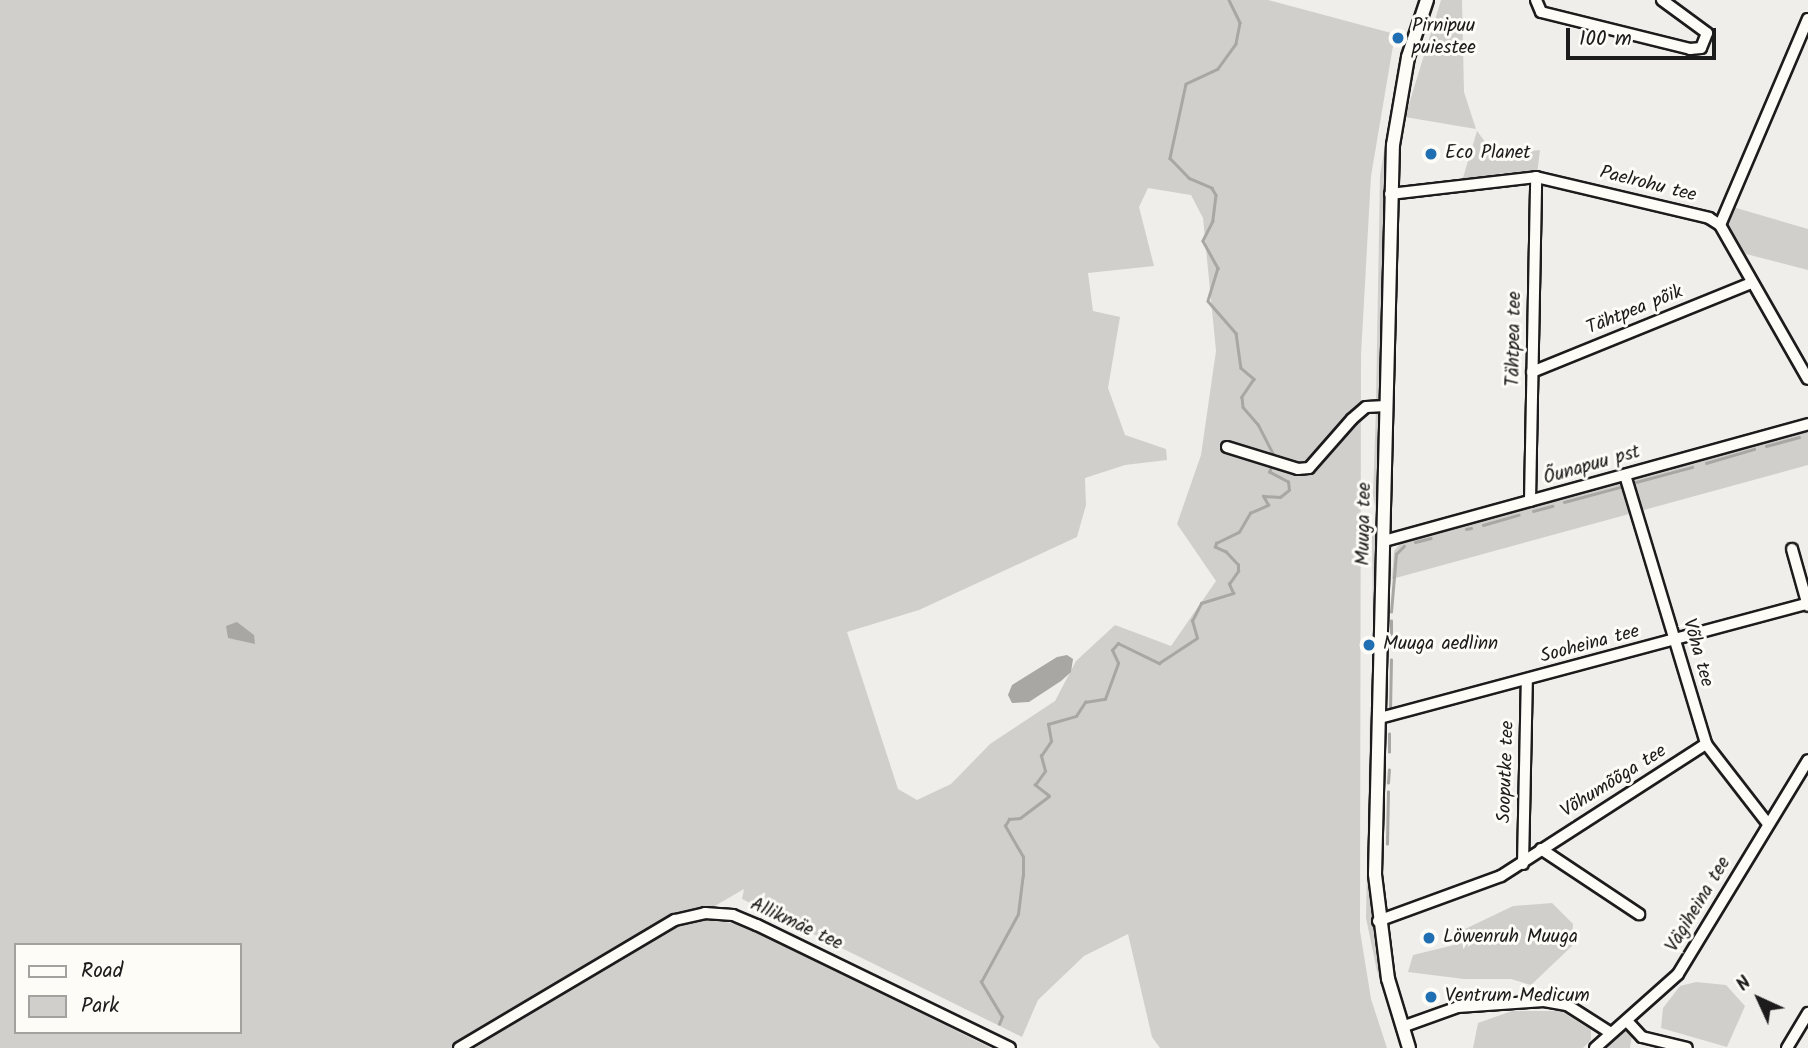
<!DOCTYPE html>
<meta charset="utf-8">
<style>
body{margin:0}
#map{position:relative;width:1808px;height:1048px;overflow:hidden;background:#f0eeea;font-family:Kalam,sans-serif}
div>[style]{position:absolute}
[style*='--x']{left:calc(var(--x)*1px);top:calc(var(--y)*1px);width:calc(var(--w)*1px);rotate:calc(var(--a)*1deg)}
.green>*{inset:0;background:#d0cfcc}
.water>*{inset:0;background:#a8a7a3}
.stream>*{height:2.5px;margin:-1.25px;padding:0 1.25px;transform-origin:1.25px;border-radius:1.25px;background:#a8a7a3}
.roads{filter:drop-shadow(2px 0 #1c1c1c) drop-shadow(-2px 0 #1c1c1c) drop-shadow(0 2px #1c1c1c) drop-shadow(0 -2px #1c1c1c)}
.minor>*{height:10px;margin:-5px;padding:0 5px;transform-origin:5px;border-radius:5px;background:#fdfcf7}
.major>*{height:12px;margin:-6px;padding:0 6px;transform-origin:6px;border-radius:6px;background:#fdfcf7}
.dots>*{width:19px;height:19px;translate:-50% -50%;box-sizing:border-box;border:4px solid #fdfcf7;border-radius:50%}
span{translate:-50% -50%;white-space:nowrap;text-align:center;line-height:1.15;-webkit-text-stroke:6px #fdfcf7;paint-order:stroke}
.poi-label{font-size:19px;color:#1c1c1c}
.left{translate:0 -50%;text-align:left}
.street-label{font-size:19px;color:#1c1c1c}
.legend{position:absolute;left:14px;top:943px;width:228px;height:91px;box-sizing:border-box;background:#fdfcf7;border:2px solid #a3a29f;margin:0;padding:9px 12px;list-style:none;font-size:21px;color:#1c1c1c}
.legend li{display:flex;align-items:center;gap:14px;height:35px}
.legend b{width:35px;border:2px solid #a3a29f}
.north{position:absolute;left:1724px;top:964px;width:70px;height:70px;-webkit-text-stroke:5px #fdfcf7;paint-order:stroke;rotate:315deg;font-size:19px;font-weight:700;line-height:28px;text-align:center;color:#1c1c1c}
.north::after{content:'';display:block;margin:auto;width:24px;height:32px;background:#1c1c1c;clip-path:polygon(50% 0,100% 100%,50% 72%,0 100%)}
.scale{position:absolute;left:1566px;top:28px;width:150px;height:32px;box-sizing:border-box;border:4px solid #1c1c1c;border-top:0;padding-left:9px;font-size:21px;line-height:24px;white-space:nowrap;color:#1c1c1c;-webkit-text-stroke:5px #fdfcf7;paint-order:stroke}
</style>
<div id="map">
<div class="green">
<div style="clip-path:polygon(evenodd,0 0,1268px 0,1395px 34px,1371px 176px,1361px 355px,1360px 931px,1371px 999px,1387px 1048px,1160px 1048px,1152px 1037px,1128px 934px,1084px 956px,1038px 1000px,1022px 1037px,742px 899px,744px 889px,689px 921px,711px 919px,745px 926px,991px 1048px,0 1048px,0 0,1148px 188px,1191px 195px,1203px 218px,1216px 351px,1201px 455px,1177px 524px,1216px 581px,1171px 646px,1115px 625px,1076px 661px,1055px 701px,990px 744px,951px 784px,917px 800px,898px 789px,847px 632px,919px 610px,1077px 537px,1086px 505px,1085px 478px,1125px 465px,1167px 460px,1166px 449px,1125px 435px,1108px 388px,1120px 317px,1093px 311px,1088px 273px,1154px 266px,1139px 207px,1148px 188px,0 0,16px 945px,240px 945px,240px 1032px,16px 1032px,16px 945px)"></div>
<div style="clip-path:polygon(1441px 0,1462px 0,1464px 92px,1476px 129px,1405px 117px)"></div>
<div style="clip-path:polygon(1399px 58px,1385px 191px,1381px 393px,1376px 402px,1380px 176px)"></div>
<div style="clip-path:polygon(1477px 131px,1495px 155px,1540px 150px,1537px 175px,1503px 173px,1462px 181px)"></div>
<div style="clip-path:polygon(1733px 207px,1808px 229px,1808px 270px,1746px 254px,1725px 227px)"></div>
<div style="clip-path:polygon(1376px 409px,1381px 413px,1377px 517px,1373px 495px)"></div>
<div style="clip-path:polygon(1808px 429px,1808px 465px,1392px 579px,1394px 551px,1400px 544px)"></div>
<div style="clip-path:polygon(1378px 522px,1377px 598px,1373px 628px,1372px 537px)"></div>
<div style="clip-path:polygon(1374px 706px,1372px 918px,1381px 969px,1403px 1048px,1377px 971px,1366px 918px,1370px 707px)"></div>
<div style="clip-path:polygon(1552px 903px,1573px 924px,1572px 946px,1531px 985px,1511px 979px,1464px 979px,1408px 972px,1413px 955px,1454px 945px,1463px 930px,1513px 906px)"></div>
<div style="clip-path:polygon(1696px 982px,1726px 985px,1745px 1006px,1727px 1047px,1661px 1028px,1663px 1008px,1680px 986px)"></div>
<div style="clip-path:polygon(1512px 1011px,1561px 1011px,1591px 1030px,1591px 1040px,1583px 1048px,1473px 1048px,1478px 1023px)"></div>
<div style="clip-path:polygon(1624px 1030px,1632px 1035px,1630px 1048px,1600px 1048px)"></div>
</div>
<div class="water">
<div style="clip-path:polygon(237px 622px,254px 635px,255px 644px,228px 638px,226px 626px)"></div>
<div style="clip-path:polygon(1067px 655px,1073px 659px,1071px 672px,1061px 681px,1029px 702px,1012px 703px,1008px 695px,1012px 685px,1057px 657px)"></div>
</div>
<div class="stream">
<div style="--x:1229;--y:0;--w:25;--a:64"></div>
<div style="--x:1240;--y:23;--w:21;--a:101"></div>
<div style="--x:1236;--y:44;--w:31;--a:126"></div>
<div style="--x:1218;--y:69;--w:35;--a:155"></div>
<div style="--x:1186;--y:84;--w:76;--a:102.2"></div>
<div style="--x:1170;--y:158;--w:28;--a:46"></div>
<div style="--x:1189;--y:178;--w:25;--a:23"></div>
<div style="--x:1212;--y:188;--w:8;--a:60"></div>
<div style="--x:1216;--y:195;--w:26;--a:97"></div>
<div style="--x:1213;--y:221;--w:22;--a:117"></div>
<div style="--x:1203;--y:241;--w:31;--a:61"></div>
<div style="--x:1218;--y:268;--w:34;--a:107"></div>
<div style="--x:1208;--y:301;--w:43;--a:48.8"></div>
<div style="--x:1236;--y:333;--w:35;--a:82"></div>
<div style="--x:1241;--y:368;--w:17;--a:40"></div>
<div style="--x:1254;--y:379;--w:22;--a:124"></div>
<div style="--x:1242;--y:397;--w:10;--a:84"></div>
<div style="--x:1243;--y:407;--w:23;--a:49"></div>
<div style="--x:1258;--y:424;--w:37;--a:63"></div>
<div style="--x:1766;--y:446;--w:34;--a:-15"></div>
<div style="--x:1706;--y:463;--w:50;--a:-16.3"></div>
<div style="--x:1636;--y:482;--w:58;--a:-15"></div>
<div style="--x:1564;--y:502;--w:58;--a:-15"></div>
<div style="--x:1533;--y:511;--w:20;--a:-15"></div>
<div style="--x:1483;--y:525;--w:37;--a:-16"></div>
<div style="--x:1466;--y:529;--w:5;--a:-11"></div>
<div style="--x:1415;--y:542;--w:16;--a:-14"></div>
<div style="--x:1391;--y:612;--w:58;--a:-85.1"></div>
<div style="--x:1396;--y:554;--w:11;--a:-45"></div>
<div style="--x:1391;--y:647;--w:26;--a:-90"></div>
<div style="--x:1390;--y:711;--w:51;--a:-88.9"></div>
<div style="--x:1389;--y:752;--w:18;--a:-90"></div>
<div style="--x:1388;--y:783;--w:13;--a:-86"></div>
<div style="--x:1387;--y:844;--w:52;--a:-88.9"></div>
<div style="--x:999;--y:1024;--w:8;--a:-67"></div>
<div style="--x:1002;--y:1017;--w:41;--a:-121"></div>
<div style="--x:981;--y:982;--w:77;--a:-61.4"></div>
<div style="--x:1018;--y:914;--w:38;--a:-83"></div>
<div style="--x:1023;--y:876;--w:19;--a:-90"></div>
<div style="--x:1023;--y:857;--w:36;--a:-120"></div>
<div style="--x:1005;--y:826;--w:8;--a:-60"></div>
<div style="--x:1009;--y:819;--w:11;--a:-5"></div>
<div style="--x:1020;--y:818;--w:36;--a:-37"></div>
<div style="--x:1049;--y:796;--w:18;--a:-142"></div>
<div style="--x:1035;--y:785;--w:17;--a:-54"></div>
<div style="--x:1045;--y:771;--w:16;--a:-105"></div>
<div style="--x:1041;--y:756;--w:18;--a:-56"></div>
<div style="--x:1051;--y:741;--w:17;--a:-100"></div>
<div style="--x:1048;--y:724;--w:29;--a:-16"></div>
<div style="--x:1076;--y:716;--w:17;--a:-57"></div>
<div style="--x:1085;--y:702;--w:20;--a:-9"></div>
<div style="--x:1105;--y:699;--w:38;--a:-70"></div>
<div style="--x:1118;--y:663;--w:14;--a:-115"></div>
<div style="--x:1112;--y:650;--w:9;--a:-49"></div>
<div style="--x:1118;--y:643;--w:46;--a:26"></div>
<div style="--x:1159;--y:663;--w:45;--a:-33.3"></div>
<div style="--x:1197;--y:638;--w:18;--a:-106"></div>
<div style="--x:1192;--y:621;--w:20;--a:-63"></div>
<div style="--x:1201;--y:603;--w:34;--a:-17"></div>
<div style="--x:1233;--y:593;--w:10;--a:-114"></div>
<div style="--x:1229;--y:584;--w:16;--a:-55"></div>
<div style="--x:1238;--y:571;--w:6;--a:-90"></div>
<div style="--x:1238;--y:565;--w:18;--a:-133"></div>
<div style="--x:1226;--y:552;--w:12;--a:-156"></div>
<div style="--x:1215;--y:547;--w:4;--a:-76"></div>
<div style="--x:1216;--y:543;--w:25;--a:-26"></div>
<div style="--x:1239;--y:532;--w:22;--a:-60"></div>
<div style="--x:1250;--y:513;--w:20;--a:-24"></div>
<div style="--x:1268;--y:505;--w:10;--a:-119"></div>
<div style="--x:1263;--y:496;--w:17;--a:3"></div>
<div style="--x:1280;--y:497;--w:11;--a:-38"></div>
<div style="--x:1289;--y:490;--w:8;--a:-97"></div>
<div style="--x:1288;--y:482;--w:21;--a:-152"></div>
<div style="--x:1269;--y:472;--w:8;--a:-67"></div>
</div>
<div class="roads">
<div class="minor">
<div style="--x:1536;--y:0;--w:13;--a:67"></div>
<div style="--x:1541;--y:12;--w:154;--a:13.9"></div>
<div style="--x:1690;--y:49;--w:11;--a:-5"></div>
<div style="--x:1701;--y:48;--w:16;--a:-68"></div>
<div style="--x:1707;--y:33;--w:56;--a:-143.7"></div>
<div style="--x:1390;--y:194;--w:147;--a:-6.6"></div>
<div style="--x:1536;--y:177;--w:178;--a:13.3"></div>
<div style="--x:1709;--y:218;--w:13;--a:32"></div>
<div style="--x:1720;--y:225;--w:177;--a:60.3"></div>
<div style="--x:1720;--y:225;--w:224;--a:-66.9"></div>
<div style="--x:1532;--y:372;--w:236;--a:-22.1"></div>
<div style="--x:1227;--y:447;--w:74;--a:17.2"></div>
<div style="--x:1298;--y:469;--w:11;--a:-5"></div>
<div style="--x:1309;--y:468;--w:65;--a:-48.7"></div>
<div style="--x:1352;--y:419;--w:18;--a:-41"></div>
<div style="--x:1366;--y:407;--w:20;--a:-3"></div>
<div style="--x:1625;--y:475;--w:281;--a:73.2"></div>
<div style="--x:1706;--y:744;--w:101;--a:52.2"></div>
<div style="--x:1530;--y:501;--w:324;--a:-88.9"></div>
<div style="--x:1384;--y:541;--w:440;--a:-15.4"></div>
<div style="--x:1792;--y:549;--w:59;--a:74.3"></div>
<div style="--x:1380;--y:718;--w:443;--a:-15"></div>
<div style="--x:1541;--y:849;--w:118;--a:33.6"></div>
<div style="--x:1523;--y:864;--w:184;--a:-88.8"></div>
<div style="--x:1378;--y:921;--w:131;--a:-20.1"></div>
<div style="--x:1501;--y:876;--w:244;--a:-32.8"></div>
<div style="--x:1627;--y:1021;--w:22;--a:47"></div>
<div style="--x:1642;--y:1037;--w:46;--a:13.7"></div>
<div style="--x:1402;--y:1027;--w:59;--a:-19.7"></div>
<div style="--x:1458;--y:1007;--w:86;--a:-4"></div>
<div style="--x:1544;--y:1001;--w:23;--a:10"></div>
<div style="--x:1567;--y:1005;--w:52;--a:32.5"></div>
<div style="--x:459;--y:1048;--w:251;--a:-30.7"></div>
<div style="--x:675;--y:920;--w:31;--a:-13"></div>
<div style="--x:705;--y:913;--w:28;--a:4"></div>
<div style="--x:733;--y:915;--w:26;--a:23"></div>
<div style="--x:757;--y:925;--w:281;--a:25.9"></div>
<div style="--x:1595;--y:1048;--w:111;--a:-41.7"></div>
<div style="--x:1678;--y:974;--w:250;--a:-58.7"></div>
<div style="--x:1787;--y:1048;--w:41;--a:-59"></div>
</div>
<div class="major">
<div style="--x:1409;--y:1048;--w:72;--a:-106.9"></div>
<div style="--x:1388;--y:979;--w:106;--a:-97.1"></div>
<div style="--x:1375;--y:874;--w:729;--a:-88.59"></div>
<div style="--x:1393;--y:145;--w:89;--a:-80.3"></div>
<div style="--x:1408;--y:57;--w:60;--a:-71.6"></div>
</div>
</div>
<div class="dots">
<div style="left:1398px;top:38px;background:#1f6fb2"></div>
<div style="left:1431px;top:154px;background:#1f6fb2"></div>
<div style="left:1369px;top:645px;background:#1f6fb2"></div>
<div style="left:1429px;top:938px;background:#1f6fb2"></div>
<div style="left:1431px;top:997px;background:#1f6fb2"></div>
</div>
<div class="poi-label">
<span class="left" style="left:1412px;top:38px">Pirnipuu<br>puiestee</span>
<span class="left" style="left:1445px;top:154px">Eco Planet</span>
<span class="left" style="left:1383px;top:645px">Muuga aedlinn</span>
<span class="left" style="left:1443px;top:938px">Löwenruh Muuga</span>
<span class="left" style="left:1445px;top:997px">Ventrum Medicum</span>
</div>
<div class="street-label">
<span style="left:1648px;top:185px;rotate:14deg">Paelrohu tee</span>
<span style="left:1635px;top:311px;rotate:-22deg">Tähtpea põik</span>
<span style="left:1515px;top:339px;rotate:-89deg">Tähtpea tee</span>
<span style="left:1592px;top:466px;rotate:-16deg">Õunapuu pst</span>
<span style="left:1365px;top:524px;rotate:-89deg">Muuga tee</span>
<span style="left:1590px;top:645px;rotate:-15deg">Sooheina tee</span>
<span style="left:1697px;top:653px;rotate:74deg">Võha tee</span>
<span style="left:1507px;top:772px;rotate:-88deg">Sooputke tee</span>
<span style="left:1614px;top:782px;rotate:-32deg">Võhumõõga tee</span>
<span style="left:1699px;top:905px;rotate:-59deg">Vägiheina tee</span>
<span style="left:796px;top:925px;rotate:25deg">Allikmäe tee</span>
</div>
<ul class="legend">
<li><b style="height:9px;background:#fdfcf7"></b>Road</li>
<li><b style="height:19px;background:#d0cfcc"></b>Park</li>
</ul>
<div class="north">N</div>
<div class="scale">100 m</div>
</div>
